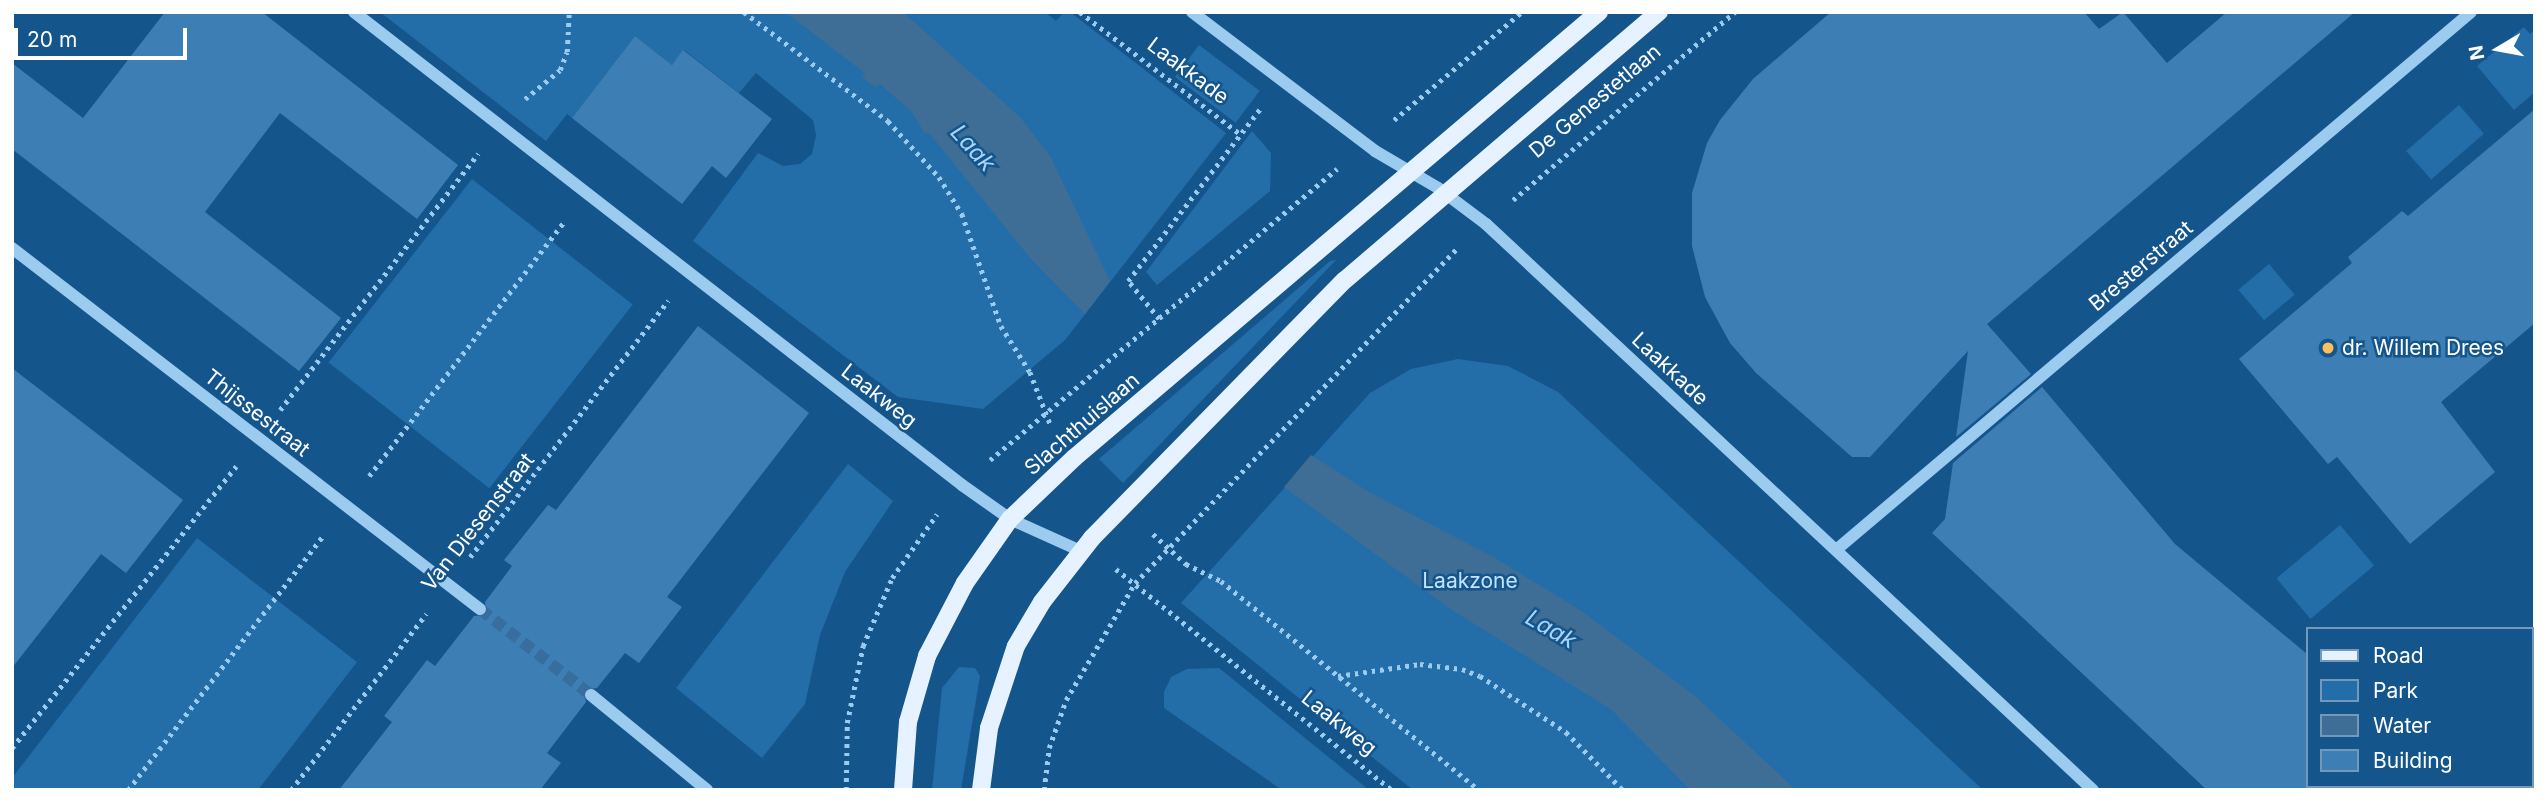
<!DOCTYPE html>
<style>
body{margin:0}
#map{position:relative;width:2547px;height:802px;overflow:hidden;background:#14558c;font-family:Inter,sans-serif}
div>[style]{position:absolute}
[style*='--x']{left:calc(var(--x)*1px);top:calc(var(--y)*1px);width:calc(var(--w)*1px);rotate:calc(var(--a)*1deg)}
.green>*{inset:0;background:#236ea9;transform-origin:0 0}
.water>*{inset:0;background:#3e6e96}
.building>*{inset:0;background:#3d7fb5}
.minor-tunnel>*{height:12px;margin-top:-6px;transform-origin:0;background:repeating-linear-gradient(90deg,#376e9d 0 12px,transparent 0 18px)}
.path>*{height:4.5px;margin-top:-2.25px;transform-origin:0;background:repeating-linear-gradient(90deg,#9ccbf0 0 3.5px,transparent 0 8.5px)}
.minor>*{height:12px;margin:-6px;padding:0 6px;transform-origin:6px;border-radius:6px;background:#9ccbf0}
.major>*{height:18px;margin:-9px;padding:0 9px;transform-origin:9px;border-radius:9px;background:#e6f2ff}
.dots>*{width:19px;height:19px;translate:-50% -50%;box-sizing:border-box;border:4px solid #14558c;border-radius:50%}
span{translate:-50% -50%;white-space:nowrap;text-align:center;line-height:1.15;-webkit-text-stroke:5px #14558c;paint-order:stroke}
.street-label{font-size:21px;color:#fff}
.poi-label{font-size:21px;color:#fff}
.left{translate:0 -50%;text-align:left}
.park-label{font-size:21px;color:#c3e3fc}
.water-label{font-size:23px;color:#a8d5f7;font-style:italic}
.frame{position:absolute;inset:0;border:14px solid #fff;pointer-events:none}
.legend{position:absolute;left:2306px;top:627px;width:228px;height:161px;box-sizing:border-box;background:#14558c;border:2px solid #7299ba;margin:0;padding:9px 12px;list-style:none;font-size:21px;color:#fff}
.legend li{display:flex;align-items:center;gap:14px;height:35px}
.legend b{width:35px;border:2px solid #7299ba}
.north{position:absolute;left:2463px;top:14px;width:70px;height:70px;-webkit-text-stroke:5px #14558c;paint-order:stroke;rotate:260deg;font-size:19px;font-weight:700;line-height:28px;text-align:center;color:#fff}
.north::after{content:'';display:block;margin:auto;width:24px;height:32px;background:#fff;clip-path:polygon(50% 0,100% 100%,50% 72%,0 100%)}
.scale{position:absolute;left:14px;top:28px;width:173px;height:32px;box-sizing:border-box;border:4px solid #fff;border-top:0;padding-left:9px;font-size:21px;line-height:24px;white-space:nowrap;color:#fff;-webkit-text-stroke:5px #14558c;paint-order:stroke}
</style>
<div id="map">
<div class="green">
<div style="clip-path:polygon(380px 12px,1045px 12px,1056px 21px,1064px 12px,1070px 12px,1226px 133px,1065px 340px,983px 409px,898px 397px,693px 241px,758px 153px,783px 166px,800px 164px,812px 154px,816px 135px,813px 120px,756px 73px,739px 93px,684px 50px,672px 65px,635px 36px,572px 118px,567px 114px,546px 141px)"></div>
<div style="clip-path:polygon(2524px 27px,2530px 34px,2535px 30px,2535px 92px,2514px 110px,2477px 66px)"></div>
<div style="left:1199px;top:45px;width:76px;height:40px;rotate:37deg"></div>
<div style="left:2459px;top:105px;width:38px;height:70px;rotate:49deg"></div>
<div style="clip-path:polygon(1252px 131px,1271px 153px,1270px 191px,1157px 285px,1146px 272px)"></div>
<div style="left:472px;top:179px;width:204px;height:233px;rotate:38deg"></div>
<div style="clip-path:polygon(1336px 260px,1123px 483px,1099px 459px,1330px 261px)"></div>
<div style="left:2269px;top:264px;width:40px;height:40px;rotate:50deg"></div>
<div style="clip-path:polygon(1458px 359px,1508px 366px,1558px 392px,1983px 790px,1413px 790px,1181px 603px,1370px 393px,1411px 369px)"></div>
<div style="clip-path:polygon(848px 464px,893px 501px,845px 572px,820px 635px,805px 704px,762px 758px,676px 688px)"></div>
<div style="left:2340px;top:525px;width:53px;height:83px;rotate:50deg"></div>
<div style="clip-path:polygon(197px 538px,357px 662px,258px 790px,12px 790px,12px 778px)"></div>
<div style="clip-path:polygon(959px 667px,975px 668px,980px 676px,961px 790px,932px 790px,942px 688px)"></div>
<div style="clip-path:polygon(1219px 668px,1369px 790px,1282px 790px,1164px 708px,1164px 692px,1171px 677px,1187px 669px)"></div>
</div>
<div class="water">
<div style="clip-path:polygon(785px 12px,903px 12px,1020px 117px,1050px 156px,1110px 281px,1085px 314px,1031px 259px,930px 134px,924px 132px,912px 112px,880px 84px,875px 87px,862px 77px,865px 73px)"></div>
<div style="clip-path:polygon(1311px 455px,1369px 492px,1495px 558px,1580px 610px,1695px 696px,1796px 790px,1690px 790px,1612px 710px,1449px 608px,1284px 487px)"></div>
</div>
<div class="building">
<div style="clip-path:polygon(165px 12px,262px 12px,458px 165px,417px 219px,280px 113px,205px 212px,341px 318px,299px 371px,12px 149px,12px 63px,83px 118px)"></div>
<div style="clip-path:polygon(1831px 12px,2084px 12px,2099px 29px,2123px 12px,2167px 63px,2227px 12px,2355px 12px,1987px 324px,2031px 374px,1956px 437px,1968px 351px,1870px 457px,1852px 457px,1756px 373px,1730px 343px,1705px 297px,1692px 246px,1692px 193px,1707px 143px,1720px 120px,1753px 79px)"></div>
<div style="clip-path:polygon(635px 36px,672px 65px,683px 50px,772px 119px,726px 178px,712px 166px,682px 204px,572px 118px)"></div>
<div style="clip-path:polygon(2535px 109px,2535px 323px,2441px 402px,2495px 472px,2410px 544px,2337px 457px,2328px 464px,2239px 359px,2352px 263px,2348px 257px,2374px 235px,2402px 211px,2408px 216px)"></div>
<div style="clip-path:polygon(698px 326px,809px 413px,667px 597px,682px 607px,639px 663px,625px 653px,597px 688px,584px 690px,586px 702px,547px 753px,561px 763px,540px 790px,339px 790px,392px 722px,384px 716px,427px 660px,435px 666px,474px 616px,486px 615px,485px 602px,512px 566px,504px 560px,548px 505px,556px 510px)"></div>
<div style="clip-path:polygon(12px 368px,183px 500px,126px 573px,101px 554px,12px 668px)"></div>
<div style="clip-path:polygon(2042px 387px,2175px 544px,2307px 654px,2307px 790px,2207px 790px,1932px 533px,1945px 519px,1953px 463px)"></div>
</div>
<div class="minor-tunnel">
<div style="--x:480;--y:609;--w:140;--a:37.8"></div>
</div>
<div class="path">
<div style="--x:744;--y:12;--w:181;--a:37.1"></div>
<div style="--x:888;--y:121;--w:76;--a:47.7"></div>
<div style="--x:939;--y:177;--w:44;--a:58.1"></div>
<div style="--x:962;--y:214;--w:119;--a:70.8"></div>
<div style="--x:1001;--y:326;--w:54;--a:57.8"></div>
<div style="--x:1030;--y:372;--w:58;--a:68.7"></div>
<div style="--x:1080;--y:12;--w:201;--a:37.3"></div>
<div style="--x:525;--y:99;--w:45;--a:-39.6"></div>
<div style="--x:560;--y:70;--w:19;--a:-69"></div>
<div style="--x:567;--y:52;--w:40;--a:-87.1"></div>
<div style="--x:1394;--y:120;--w:167;--a:-40.2"></div>
<div style="--x:1513;--y:200;--w:291;--a:-40.3"></div>
<div style="--x:1159;--y:319;--w:49;--a:-129.2"></div>
<div style="--x:1128;--y:281;--w:217;--a:-52.5"></div>
<div style="--x:280;--y:410;--w:324;--a:-52.3"></div>
<div style="--x:990;--y:460;--w:453;--a:-40"></div>
<div style="--x:369;--y:476;--w:320;--a:-52.5"></div>
<div style="--x:1153;--y:534;--w:45;--a:42.3"></div>
<div style="--x:1186;--y:564;--w:39;--a:26"></div>
<div style="--x:1221;--y:581;--w:332;--a:39"></div>
<div style="--x:470;--y:557;--w:324;--a:-52.3"></div>
<div style="--x:1116;--y:569;--w:354;--a:38.7"></div>
<div style="--x:1338;--y:676;--w:83;--a:-8.3"></div>
<div style="--x:1420;--y:664;--w:42;--a:6.8"></div>
<div style="--x:1462;--y:669;--w:19;--a:21"></div>
<div style="--x:1480;--y:676;--w:103;--a:33.1"></div>
<div style="--x:1566;--y:732;--w:81;--a:45.5"></div>
<div style="--x:12;--y:748;--w:360;--a:-51.5"></div>
<div style="--x:128;--y:790;--w:320;--a:-52.5"></div>
<div style="--x:291;--y:790;--w:222;--a:-52.5"></div>
<div style="--x:846;--y:790;--w:67;--a:-89.1"></div>
<div style="--x:847;--y:723;--w:79;--a:-78.3"></div>
<div style="--x:863;--y:646;--w:74;--a:-66.9"></div>
<div style="--x:892;--y:578;--w:78;--a:-54.9"></div>
<div style="--x:1044;--y:790;--w:42;--a:-83.2"></div>
<div style="--x:1049;--y:748;--w:51;--a:-70.5"></div>
<div style="--x:1066;--y:700;--w:136;--a:-59.5"></div>
<div style="--x:1135;--y:583;--w:466;--a:-46.1"></div>
</div>
<div class="minor">
<div style="--x:354;--y:12;--w:770;--a:37.88"></div>
<div style="--x:962;--y:485;--w:59;--a:35.3"></div>
<div style="--x:1010;--y:519;--w:78;--a:24.3"></div>
<div style="--x:1192;--y:12;--w:230;--a:37.2"></div>
<div style="--x:1375;--y:151;--w:73;--a:30.4"></div>
<div style="--x:1438;--y:188;--w:60;--a:36.9"></div>
<div style="--x:1486;--y:224;--w:830;--a:43"></div>
<div style="--x:12;--y:248;--w:591;--a:37.65"></div>
<div style="--x:1836;--y:550;--w:832;--a:-40.27"></div>
<div style="--x:591;--y:695;--w:150;--a:39.3"></div>
</div>
<div class="major">
<div style="--x:903;--y:790;--w:68;--a:-85.8"></div>
<div style="--x:908;--y:722;--w:69;--a:-73.9"></div>
<div style="--x:927;--y:656;--w:82;--a:-62.5"></div>
<div style="--x:965;--y:583;--w:78;--a:-54.9"></div>
<div style="--x:1010;--y:519;--w:88;--a:-43.6"></div>
<div style="--x:1074;--y:458;--w:689;--a:-40.35"></div>
<div style="--x:981;--y:790;--w:63;--a:-82.6"></div>
<div style="--x:989;--y:728;--w:86;--a:-71.8"></div>
<div style="--x:1016;--y:646;--w:51;--a:-59.4"></div>
<div style="--x:1042;--y:602;--w:81;--a:-52"></div>
<div style="--x:1092;--y:538;--w:361;--a:-45.6"></div>
<div style="--x:1345;--y:280;--w:413;--a:-40.5"></div>
</div>
<div class="dots">
<div style="left:2328px;top:348px;background:#ffbe5c"></div>
</div>
<div class="street-label">
<span style="left:1188px;top:71px;rotate:37deg">Laakkade</span>
<span style="left:1595px;top:101px;rotate:-40deg">De Genestetlaan</span>
<span style="left:2141px;top:266px;rotate:-40deg">Bresterstraat</span>
<span style="left:1670px;top:369px;rotate:43deg">Laakkade</span>
<span style="left:879px;top:396px;rotate:38deg">Laakweg</span>
<span style="left:257px;top:413px;rotate:38deg">Thijssestraat</span>
<span style="left:1082px;top:424px;rotate:-41deg">Slachthuislaan</span>
<span style="left:478px;top:522px;rotate:-52deg">Van Diesenstraat</span>
<span style="left:1339px;top:723px;rotate:39deg">Laakweg</span>
</div>
<div class="poi-label">
<span class="left" style="left:2342px;top:348px">dr. Willem Drees</span>
</div>
<div class="park-label">
<span style="left:1470px;top:581px">Laakzone</span>
</div>
<div class="water-label">
<span style="left:973px;top:148px;rotate:48deg">Laak</span>
<span style="left:1551px;top:629px;rotate:30deg">Laak</span>
</div>
<div class="frame"></div>
<ul class="legend">
<li><b style="height:9px;background:#e6f2ff"></b>Road</li>
<li><b style="height:19px;background:#236ea9"></b>Park</li>
<li><b style="height:19px;background:#3e6e96"></b>Water</li>
<li><b style="height:19px;background:#3d7fb5"></b>Building</li>
</ul>
<div class="north">N</div>
<div class="scale">20 m</div>
</div>
